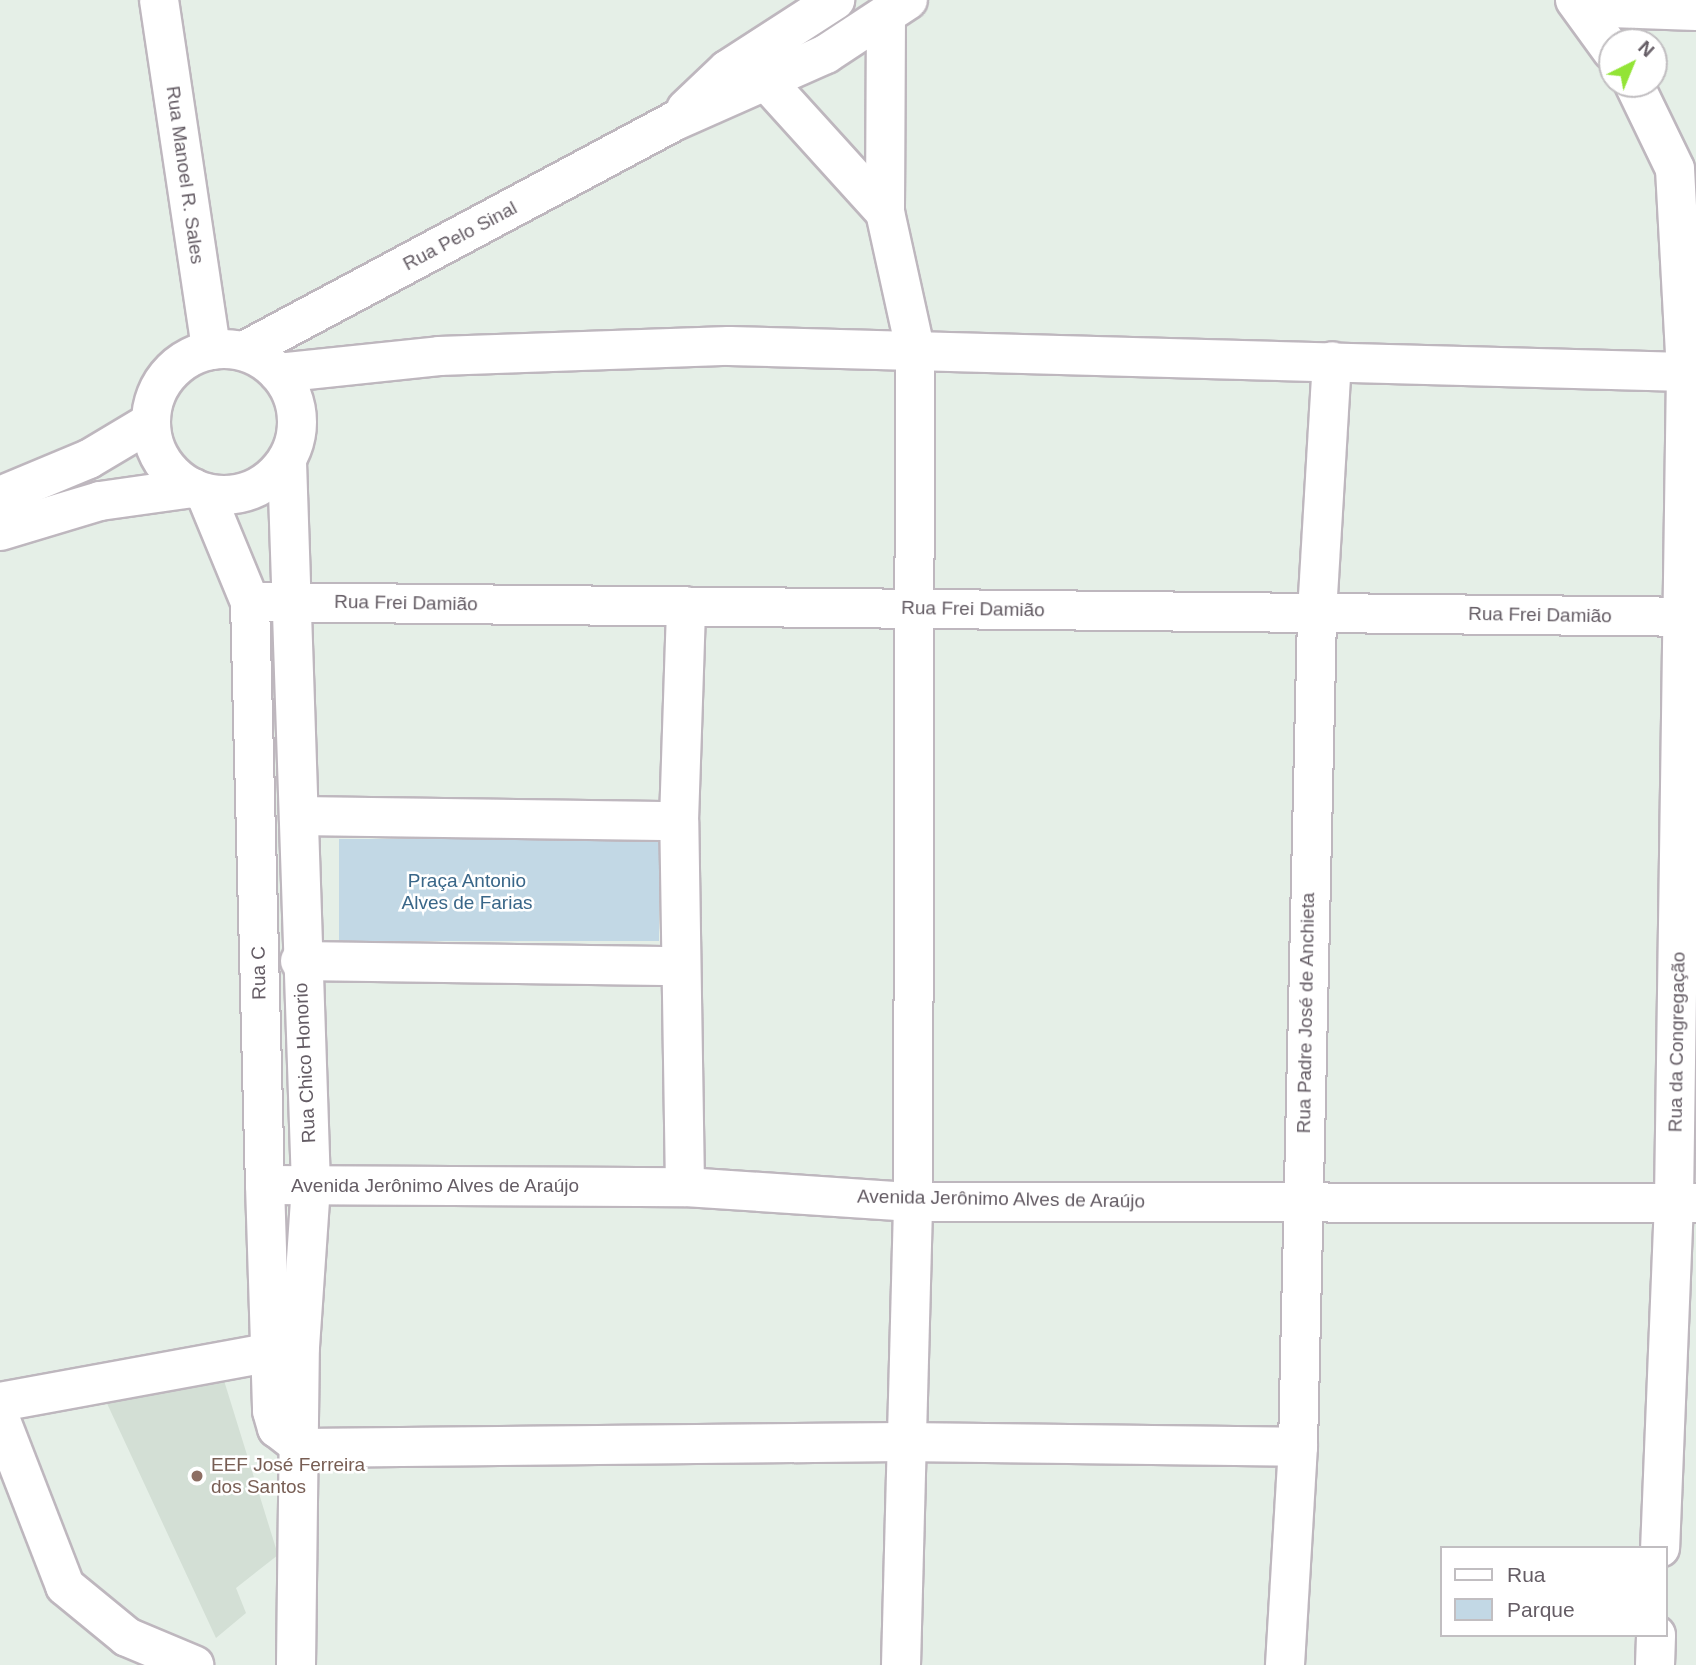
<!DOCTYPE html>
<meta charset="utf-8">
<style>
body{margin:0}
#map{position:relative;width:1696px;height:1665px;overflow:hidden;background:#e5efe7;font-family:Helvetica,sans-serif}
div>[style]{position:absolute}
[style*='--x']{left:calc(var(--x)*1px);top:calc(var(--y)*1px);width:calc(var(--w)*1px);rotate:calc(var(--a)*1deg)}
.education>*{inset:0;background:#d3dfd5}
.green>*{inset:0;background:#c2d8e5;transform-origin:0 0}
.roads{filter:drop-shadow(2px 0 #beb7be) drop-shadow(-2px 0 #beb7be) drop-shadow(0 2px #beb7be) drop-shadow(0 -2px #beb7be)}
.minor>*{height:38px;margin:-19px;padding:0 19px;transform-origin:19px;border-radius:19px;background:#fff}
.tertiary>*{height:38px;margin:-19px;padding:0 19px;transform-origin:19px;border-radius:19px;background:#fff}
.secondary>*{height:38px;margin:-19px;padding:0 19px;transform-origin:19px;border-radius:19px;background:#fff}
.secondary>.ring{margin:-19px;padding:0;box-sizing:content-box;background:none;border:38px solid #fff;border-radius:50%}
.dots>*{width:19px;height:19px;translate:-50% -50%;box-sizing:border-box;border:4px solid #fff;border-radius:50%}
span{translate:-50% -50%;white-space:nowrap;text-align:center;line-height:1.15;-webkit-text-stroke:5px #fff;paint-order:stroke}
.street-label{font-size:19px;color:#655d65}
.park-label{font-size:19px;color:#396688}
.education-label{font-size:19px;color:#785e54}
.left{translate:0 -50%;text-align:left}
.legend{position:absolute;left:1440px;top:1546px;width:228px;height:91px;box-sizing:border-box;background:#fff;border:2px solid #c1bec1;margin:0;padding:9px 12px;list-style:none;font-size:21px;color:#655d65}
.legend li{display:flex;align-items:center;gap:14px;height:35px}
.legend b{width:35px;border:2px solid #c1bec1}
.north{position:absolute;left:1598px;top:28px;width:70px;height:70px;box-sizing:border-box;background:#fff;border:2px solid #c1bec1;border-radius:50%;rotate:43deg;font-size:19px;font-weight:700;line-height:28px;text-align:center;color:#655d65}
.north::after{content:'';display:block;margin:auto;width:24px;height:32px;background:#93e436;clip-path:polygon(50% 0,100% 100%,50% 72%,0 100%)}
</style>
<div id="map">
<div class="education">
<div style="clip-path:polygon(222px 1374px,278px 1555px,236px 1588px,246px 1613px,216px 1638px,104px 1397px)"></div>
</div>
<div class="green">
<div style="left:339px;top:839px;width:320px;height:102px"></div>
</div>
<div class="roads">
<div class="minor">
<div style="--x:159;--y:0;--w:354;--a:81.5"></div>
<div style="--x:1575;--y:0;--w:63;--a:54"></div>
<div style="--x:1581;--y:7;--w:115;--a:2"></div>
<div style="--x:886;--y:16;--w:196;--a:90.3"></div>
<div style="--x:885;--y:212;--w:139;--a:77.6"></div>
<div style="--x:915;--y:348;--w:854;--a:90.13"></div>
<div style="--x:753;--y:54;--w:31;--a:63"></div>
<div style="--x:767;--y:82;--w:176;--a:47.8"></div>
<div style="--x:1634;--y:84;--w:94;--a:64.2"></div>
<div style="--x:1675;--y:169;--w:203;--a:86.9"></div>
<div style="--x:1686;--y:372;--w:830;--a:90.83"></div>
<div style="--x:1674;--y:1202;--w:346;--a:92.3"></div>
<div style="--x:278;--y:373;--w:162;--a:-6"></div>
<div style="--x:439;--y:356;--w:290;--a:-2"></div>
<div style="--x:729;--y:346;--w:957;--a:1.56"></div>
<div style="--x:299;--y:816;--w:380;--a:0.8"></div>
<div style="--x:300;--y:961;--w:380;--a:0.8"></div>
<div style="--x:265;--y:1185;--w:226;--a:88.2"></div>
<div style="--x:272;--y:1411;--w:18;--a:74"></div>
<div style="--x:277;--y:1428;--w:33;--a:38"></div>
<div style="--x:303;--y:1448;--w:599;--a:-0.57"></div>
<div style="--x:902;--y:1442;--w:396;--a:0.7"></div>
<div style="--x:685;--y:1187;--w:366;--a:-90.9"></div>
<div style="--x:679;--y:821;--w:215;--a:-88.1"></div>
<div style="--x:0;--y:1402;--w:299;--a:-10.4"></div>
<div style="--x:0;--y:1418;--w:180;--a:68.8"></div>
<div style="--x:65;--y:1586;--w:80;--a:39.4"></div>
<div style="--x:127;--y:1637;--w:73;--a:22.7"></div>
<div style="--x:296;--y:1665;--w:318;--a:-89.3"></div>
<div style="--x:300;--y:1347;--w:160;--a:-86.1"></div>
<div style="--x:1285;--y:1665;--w:218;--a:-86.6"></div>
<div style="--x:1298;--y:1447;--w:834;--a:-88.69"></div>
<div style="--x:1317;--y:613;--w:252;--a:-86.6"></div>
<div style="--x:1655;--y:1665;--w:30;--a:-88"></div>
</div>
<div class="tertiary">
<div style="--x:287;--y:462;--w:725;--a:88.1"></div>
<div style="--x:205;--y:493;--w:118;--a:67.6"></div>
<div style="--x:250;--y:602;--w:583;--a:88.53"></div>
<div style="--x:265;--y:1185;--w:420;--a:0.3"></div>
<div style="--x:685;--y:1187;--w:228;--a:3.8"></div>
<div style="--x:913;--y:1202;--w:783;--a:0.07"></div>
<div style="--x:250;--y:602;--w:1446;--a:0.59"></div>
<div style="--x:901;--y:1665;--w:463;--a:-88.5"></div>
</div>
<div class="secondary">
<div style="--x:686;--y:109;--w:57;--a:-43.6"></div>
<div style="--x:727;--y:70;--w:129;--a:-32.9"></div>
<div class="ring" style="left:151px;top:349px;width:108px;height:108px"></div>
<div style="--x:244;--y:351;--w:489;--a:-28.1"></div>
<div style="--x:675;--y:121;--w:165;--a:-23.9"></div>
<div style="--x:826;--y:54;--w:98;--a:-33.4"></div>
<div style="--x:0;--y:496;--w:96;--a:-22.6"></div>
<div style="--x:89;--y:459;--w:72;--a:-30.8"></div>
<div style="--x:0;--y:531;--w:104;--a:-16.7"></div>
<div style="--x:100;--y:501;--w:94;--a:-8"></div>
</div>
</div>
<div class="dots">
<div style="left:197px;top:1476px;background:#8d6e63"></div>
</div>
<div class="street-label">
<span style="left:185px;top:175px;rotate:82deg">Rua Manoel R. Sales</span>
<span style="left:460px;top:236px;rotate:-28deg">Rua Pelo Sinal</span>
<span style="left:406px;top:603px;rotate:1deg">Rua Frei Damião</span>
<span style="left:973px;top:609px;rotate:1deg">Rua Frei Damião</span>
<span style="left:1540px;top:615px;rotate:1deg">Rua Frei Damião</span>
<span style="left:259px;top:973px;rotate:-91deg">Rua C</span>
<span style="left:1306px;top:1013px;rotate:-89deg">Rua Padre José de Anchieta</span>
<span style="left:1677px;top:1042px;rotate:-89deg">Rua da Congregação</span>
<span style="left:305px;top:1063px;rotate:-93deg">Rua Chico Honorio</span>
<span style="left:435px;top:1186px">Avenida Jerônimo Alves de Araújo</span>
<span style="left:1001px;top:1199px;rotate:1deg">Avenida Jerônimo Alves de Araújo</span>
</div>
<div class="park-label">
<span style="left:467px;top:892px">Praça Antonio<br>Alves de Farias</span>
</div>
<div class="education-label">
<span class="left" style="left:211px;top:1476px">EEF José Ferreira<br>dos Santos</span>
</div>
<ul class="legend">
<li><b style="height:9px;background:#fff"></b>Rua</li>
<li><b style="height:19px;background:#c2d8e5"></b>Parque</li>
</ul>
<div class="north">N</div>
</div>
